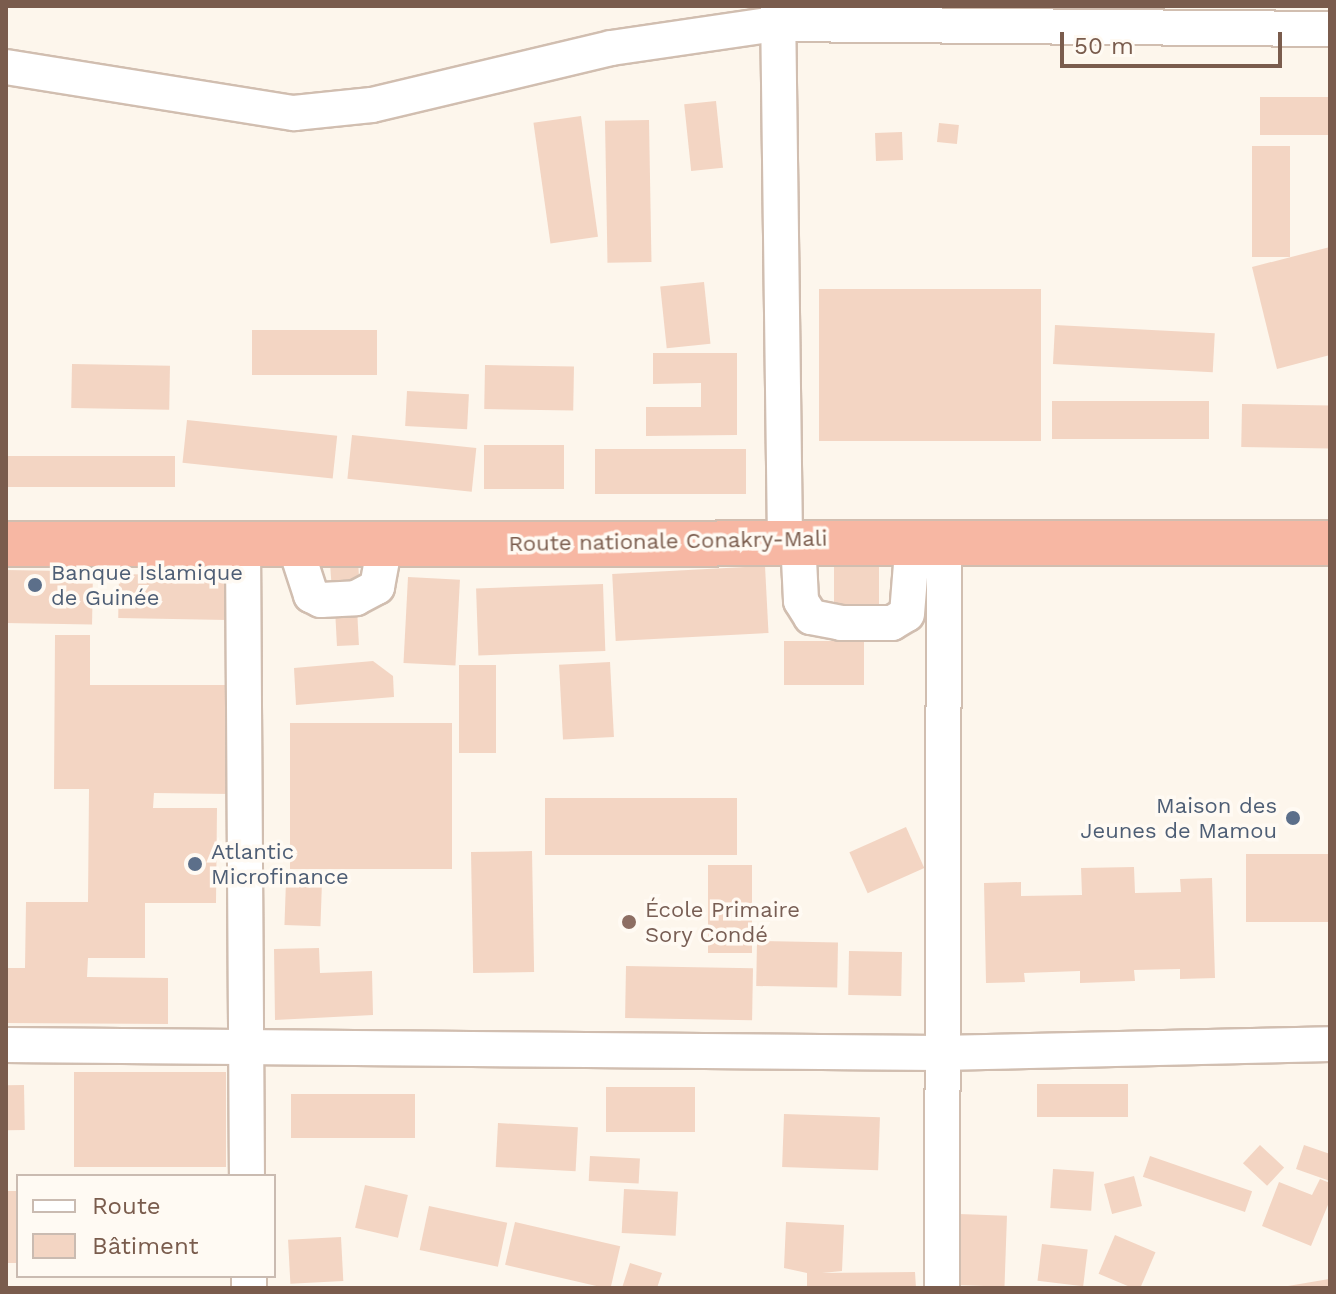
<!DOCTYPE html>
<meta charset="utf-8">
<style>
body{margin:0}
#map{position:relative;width:1336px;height:1294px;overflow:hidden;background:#fdf6ec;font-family:"Work Sans",sans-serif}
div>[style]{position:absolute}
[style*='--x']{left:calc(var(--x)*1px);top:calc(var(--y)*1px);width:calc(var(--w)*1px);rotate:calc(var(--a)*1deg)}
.building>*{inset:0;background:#f3d5c3;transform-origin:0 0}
.roads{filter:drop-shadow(2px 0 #d1beb0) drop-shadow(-2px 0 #d1beb0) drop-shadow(0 2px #d1beb0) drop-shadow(0 -2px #d1beb0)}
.minor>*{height:34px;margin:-17px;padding:0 17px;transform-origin:17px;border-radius:17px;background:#fff}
.highway>*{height:44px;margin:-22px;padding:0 22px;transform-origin:22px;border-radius:22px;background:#f7b7a3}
.dots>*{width:22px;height:22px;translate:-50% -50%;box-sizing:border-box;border:4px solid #fffaf3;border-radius:50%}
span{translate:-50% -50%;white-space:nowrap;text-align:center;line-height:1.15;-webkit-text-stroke:7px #fffaf3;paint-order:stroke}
.street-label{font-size:22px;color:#7a5c4d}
.service-label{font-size:22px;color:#4e5e75}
.left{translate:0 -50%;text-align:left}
.right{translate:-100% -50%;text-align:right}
.education-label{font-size:22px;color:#785e54}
.frame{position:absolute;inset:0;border:8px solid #7a5c4d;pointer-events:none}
.legend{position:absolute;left:16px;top:1174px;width:260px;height:104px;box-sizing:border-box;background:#fffaf3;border:2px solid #cabbb1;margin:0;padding:10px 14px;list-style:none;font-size:24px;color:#7a5c4d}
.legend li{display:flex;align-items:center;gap:16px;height:40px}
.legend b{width:40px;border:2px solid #cabbb1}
.scale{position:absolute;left:1060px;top:32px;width:222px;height:36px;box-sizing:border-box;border:4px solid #7a5c4d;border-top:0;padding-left:10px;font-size:24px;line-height:28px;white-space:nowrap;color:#7a5c4d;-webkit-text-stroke:6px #fffaf3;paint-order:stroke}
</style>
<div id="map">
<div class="building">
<div style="left:1330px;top:97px;width:38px;height:70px;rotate:90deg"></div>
<div style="left:716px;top:101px;width:67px;height:32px;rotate:84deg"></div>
<div style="left:581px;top:116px;width:122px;height:48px;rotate:82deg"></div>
<div style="left:649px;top:120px;width:142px;height:44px;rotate:89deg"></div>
<div style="left:939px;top:123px;width:20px;height:19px;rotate:6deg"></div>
<div style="left:902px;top:132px;width:28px;height:27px;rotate:88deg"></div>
<div style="left:1252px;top:146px;width:38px;height:111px"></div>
<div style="clip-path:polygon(1330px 247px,1330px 355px,1277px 369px,1252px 267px)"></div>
<div style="left:704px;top:282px;width:62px;height:44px;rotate:84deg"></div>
<div style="left:1041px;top:289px;width:152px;height:222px;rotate:90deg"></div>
<div style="left:1055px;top:325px;width:160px;height:39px;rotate:3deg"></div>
<div style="left:377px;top:330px;width:45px;height:125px;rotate:90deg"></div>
<div style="clip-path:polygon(653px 353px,737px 353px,737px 435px,646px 436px,646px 407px,701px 407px,701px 383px,653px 384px)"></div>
<div style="left:72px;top:364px;width:98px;height:44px;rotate:1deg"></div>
<div style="left:485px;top:365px;width:89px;height:44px;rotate:1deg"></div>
<div style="left:407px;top:391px;width:62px;height:35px;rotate:3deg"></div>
<div style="left:1052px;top:401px;width:157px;height:38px"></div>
<div style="left:1242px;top:404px;width:88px;height:43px;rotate:1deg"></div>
<div style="left:187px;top:420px;width:151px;height:43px;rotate:6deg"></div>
<div style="left:352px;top:435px;width:125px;height:44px;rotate:6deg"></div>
<div style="left:564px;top:445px;width:44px;height:80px;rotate:90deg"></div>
<div style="left:746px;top:449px;width:45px;height:151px;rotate:90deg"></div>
<div style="left:6px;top:456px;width:169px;height:31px"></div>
<div style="left:358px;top:562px;width:28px;height:28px;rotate:86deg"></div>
<div style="left:765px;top:566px;width:67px;height:153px;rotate:87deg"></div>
<div style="left:834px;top:567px;width:45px;height:44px"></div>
<div style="left:6px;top:570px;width:87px;height:53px;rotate:1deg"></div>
<div style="left:119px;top:574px;width:109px;height:44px;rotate:1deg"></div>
<div style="left:408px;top:577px;width:52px;height:86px;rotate:3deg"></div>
<div style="left:603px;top:584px;width:67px;height:127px;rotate:88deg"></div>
<div style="left:357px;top:608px;width:37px;height:22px;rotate:87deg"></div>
<div style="clip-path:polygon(55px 635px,90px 635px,90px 685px,231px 685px,230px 794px,154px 793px,153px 808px,217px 808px,216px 903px,145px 903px,145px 958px,88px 958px,87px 977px,168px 978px,168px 1024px,6px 1023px,6px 968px,25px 968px,26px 902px,88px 902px,89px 789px,54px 789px)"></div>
<div style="left:784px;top:641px;width:80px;height:44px"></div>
<div style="clip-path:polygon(373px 661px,393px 676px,394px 697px,296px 705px,294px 668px)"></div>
<div style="left:610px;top:662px;width:75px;height:51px;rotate:87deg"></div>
<div style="left:496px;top:665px;width:88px;height:37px;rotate:90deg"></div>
<div style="left:290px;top:723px;width:162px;height:146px"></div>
<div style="left:545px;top:798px;width:192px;height:57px"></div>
<div style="left:906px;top:827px;width:45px;height:62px;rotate:66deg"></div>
<div style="left:532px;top:851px;width:121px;height:61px;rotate:89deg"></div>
<div style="left:1330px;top:854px;width:68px;height:84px;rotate:90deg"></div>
<div style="left:708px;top:865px;width:44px;height:88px"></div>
<div style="clip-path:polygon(1134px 867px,1135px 893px,1181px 892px,1180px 879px,1212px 878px,1215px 978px,1180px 979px,1180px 969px,1134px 970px,1135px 981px,1080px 983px,1080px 971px,1024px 973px,1025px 982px,986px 983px,984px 883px,1021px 882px,1021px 896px,1082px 895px,1081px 868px)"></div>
<div style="left:286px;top:881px;width:36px;height:44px;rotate:2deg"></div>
<div style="left:757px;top:941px;width:81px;height:45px;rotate:1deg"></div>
<div style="clip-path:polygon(319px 948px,320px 973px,372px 971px,373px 1015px,275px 1020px,274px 949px)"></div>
<div style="left:849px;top:951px;width:53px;height:44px;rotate:1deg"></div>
<div style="left:626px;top:966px;width:127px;height:52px;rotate:1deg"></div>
<div style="left:74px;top:1072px;width:152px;height:95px"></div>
<div style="left:1037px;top:1084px;width:91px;height:33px"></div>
<div style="left:24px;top:1085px;width:45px;height:18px;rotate:89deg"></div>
<div style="left:695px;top:1087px;width:45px;height:89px;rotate:90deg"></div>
<div style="left:291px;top:1094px;width:124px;height:44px"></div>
<div style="left:784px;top:1114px;width:96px;height:53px;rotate:2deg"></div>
<div style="left:498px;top:1123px;width:80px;height:44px;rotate:3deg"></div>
<div style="left:1260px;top:1145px;width:33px;height:25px;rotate:43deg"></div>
<div style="clip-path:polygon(1304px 1145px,1330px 1154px,1330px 1181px,1296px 1169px)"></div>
<div style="left:590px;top:1156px;width:50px;height:25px;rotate:3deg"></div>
<div style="left:1150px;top:1156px;width:108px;height:22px;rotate:19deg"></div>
<div style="left:1053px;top:1169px;width:41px;height:39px;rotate:4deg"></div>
<div style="left:1134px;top:1176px;width:31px;height:31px;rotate:75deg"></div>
<div style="clip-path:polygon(1320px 1179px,1330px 1183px,1330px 1200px,1311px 1246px,1262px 1226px,1279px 1182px,1312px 1195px)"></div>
<div style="left:365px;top:1185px;width:44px;height:44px;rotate:13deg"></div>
<div style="left:624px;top:1189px;width:54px;height:44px;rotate:3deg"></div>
<div style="left:6px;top:1191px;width:12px;height:72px"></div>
<div style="left:429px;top:1206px;width:80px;height:45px;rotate:12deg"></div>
<div style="left:959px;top:1214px;width:48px;height:71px;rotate:2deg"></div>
<div style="left:515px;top:1222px;width:108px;height:44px;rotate:13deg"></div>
<div style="clip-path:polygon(786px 1222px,844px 1225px,842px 1271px,822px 1273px,915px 1272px,916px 1288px,807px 1287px,807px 1273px,784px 1268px)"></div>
<div style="left:1115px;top:1235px;width:44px;height:42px;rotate:23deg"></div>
<div style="left:341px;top:1237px;width:44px;height:53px;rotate:87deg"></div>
<div style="left:1042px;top:1244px;width:46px;height:37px;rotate:7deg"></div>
<div style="clip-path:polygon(630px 1263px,662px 1273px,657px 1288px,622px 1288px)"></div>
<div style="clip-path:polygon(1329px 1279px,1330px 1288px,1289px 1288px,1288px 1286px)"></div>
</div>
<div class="roads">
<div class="minor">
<div style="--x:778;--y:6;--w:533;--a:89.25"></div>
<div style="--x:6;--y:67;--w:292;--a:9.1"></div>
<div style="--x:294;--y:113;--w:78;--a:-5.9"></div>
<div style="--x:372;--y:105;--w:246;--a:-13.4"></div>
<div style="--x:611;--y:48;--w:167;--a:-8.3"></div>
<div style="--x:776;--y:24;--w:554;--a:0.52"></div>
<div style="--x:798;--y:539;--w:62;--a:87.2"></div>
<div style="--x:801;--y:601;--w:19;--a:58"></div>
<div style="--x:811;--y:617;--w:31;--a:11"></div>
<div style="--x:841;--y:623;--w:51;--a:0"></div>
<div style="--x:892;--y:623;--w:17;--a:-31"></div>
<div style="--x:907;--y:614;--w:74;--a:-85.4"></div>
<div style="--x:243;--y:546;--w:630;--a:89.64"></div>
<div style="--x:295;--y:546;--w:52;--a:71.9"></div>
<div style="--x:311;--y:595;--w:11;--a:27"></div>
<div style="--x:321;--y:600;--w:35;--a:-3"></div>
<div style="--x:356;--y:598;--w:24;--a:-28"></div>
<div style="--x:377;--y:587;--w:44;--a:-79.5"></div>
<div style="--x:6;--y:1045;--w:933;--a:0.49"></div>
<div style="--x:939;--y:1053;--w:391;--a:-1.3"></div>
<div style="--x:249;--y:1276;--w:12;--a:90"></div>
<div style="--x:942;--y:1288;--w:748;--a:-89.85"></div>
</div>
<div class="highway">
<div style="--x:6;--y:544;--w:1324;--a:-0.04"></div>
</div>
</div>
<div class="dots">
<div style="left:35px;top:585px;background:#5c6f8a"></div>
<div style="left:1293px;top:818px;background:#5c6f8a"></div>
<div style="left:195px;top:864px;background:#5c6f8a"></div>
<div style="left:629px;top:922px;background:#8d6e63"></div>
</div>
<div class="street-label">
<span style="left:668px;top:541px;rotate:-1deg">Route nationale Conakry-Mali</span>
</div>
<div class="service-label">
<span class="left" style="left:51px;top:585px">Banque Islamique<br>de Guinée</span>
<span class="right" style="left:1277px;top:818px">Maison des<br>Jeunes de Mamou</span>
<span class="left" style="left:211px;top:864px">Atlantic<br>Microfinance</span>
</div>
<div class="education-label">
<span class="left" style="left:645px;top:922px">École Primaire<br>Sory Condé</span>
</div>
<div class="frame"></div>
<ul class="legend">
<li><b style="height:10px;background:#fff"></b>Route</li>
<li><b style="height:22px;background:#f3d5c3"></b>Bâtiment</li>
</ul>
<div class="scale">50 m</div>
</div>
